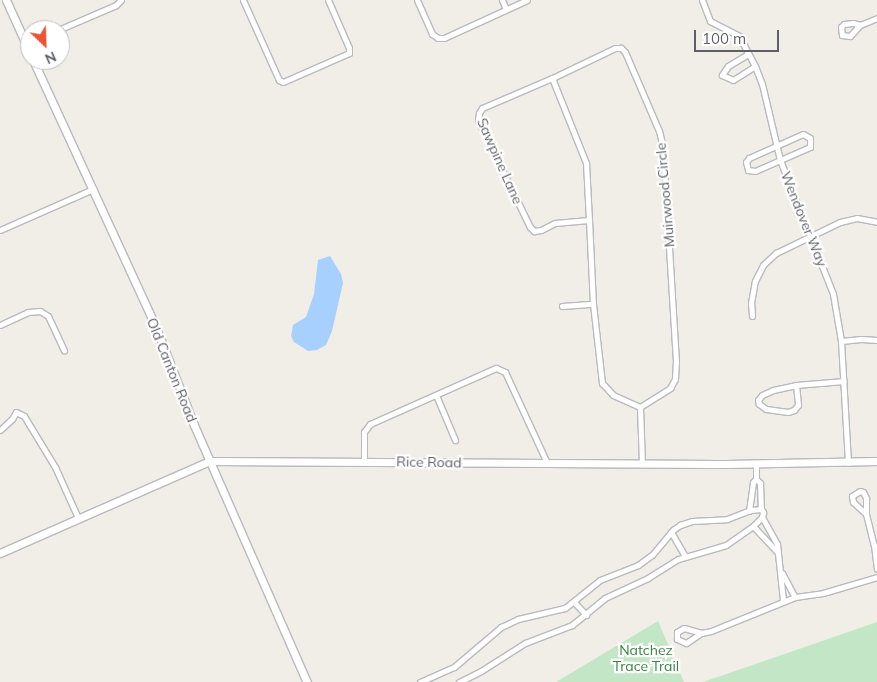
<!DOCTYPE html>
<style>
body{margin:0}
#map{position:relative;width:877px;height:682px;overflow:hidden;background:#f0eee6;font-family:Mulish,sans-serif}
div>[style]{position:absolute}
[style*='--x']{left:calc(var(--x)*1px);top:calc(var(--y)*1px);width:calc(var(--w)*1px);rotate:calc(var(--a)*1deg)}
.green>*{inset:0;background:#c3e7c6}
.water>*{inset:0;background:#a8d0fe}
.roads{filter:drop-shadow(1px 0 #b8babf) drop-shadow(-1px 0 #b8babf) drop-shadow(0 1px #b8babf) drop-shadow(0 -1px #b8babf)}
.street>*{height:5px;margin:-2.5px;padding:0 2.5px;transform-origin:2.5px;border-radius:2.5px;background:#fff}
.secondary>*{height:7px;margin:-3.5px;padding:0 3.5px;transform-origin:3.5px;border-radius:3.5px;background:#fff}
span{translate:-50% -50%;white-space:nowrap;text-align:center;line-height:1.15;-webkit-text-stroke:4.5px #fff;paint-order:stroke}
.street-label{font-size:14px;color:#5d6066}
.park-label{font-size:14px;color:#368541}
.north{position:absolute;left:20px;top:20px;width:50px;height:50px;box-sizing:border-box;background:#fff;border:1px solid #bebfc2;border-radius:50%;rotate:156deg;font-size:14px;font-weight:700;line-height:20px;text-align:center;color:#5d6066}
.north::after{content:'';display:block;margin:auto;width:18px;height:22px;background:#e85434;clip-path:polygon(50% 0,100% 100%,50% 72%,0 100%)}
.scale{position:absolute;left:694px;top:30px;width:85px;height:22px;box-sizing:border-box;border:2px solid #5d6066;border-top:0;padding-left:6px;font-size:15px;line-height:18px;white-space:nowrap;color:#5d6066;-webkit-text-stroke:4px #fff;paint-order:stroke}
</style>
<div id="map">
<div class="green">
<div style="clip-path:polygon(658px 621px,684px 682px,556px 682px)"></div>
<div style="clip-path:polygon(877px 622px,877px 682px,703px 682px)"></div>
</div>
<div class="water">
<div style="clip-path:polygon(330px 256px,341px 274px,343px 283px,332px 331px,326px 345px,317px 350px,308px 351px,294px 342px,291px 336px,292px 331px,293px 325px,306px 317px,314px 294px,318px 260px)"></div>
</div>
<div class="roads">
<div class="street">
<div style="--x:243;--y:0;--w:88;--a:65.8"></div>
<div style="--x:279;--y:80;--w:4;--a:27"></div>
<div style="--x:283;--y:82;--w:72;--a:-23.7"></div>
<div style="--x:349;--y:53;--w:5;--a:-90"></div>
<div style="--x:349;--y:48;--w:52;--a:-113.6"></div>
<div style="--x:417;--y:0;--w:37;--a:66"></div>
<div style="--x:432;--y:34;--w:7;--a:34"></div>
<div style="--x:438;--y:38;--w:6;--a:0"></div>
<div style="--x:444;--y:38;--w:91;--a:-24.6"></div>
<div style="--x:502;--y:0;--w:10;--a:66"></div>
<div style="--x:702;--y:0;--w:22;--a:69"></div>
<div style="--x:710;--y:21;--w:33;--a:27"></div>
<div style="--x:739;--y:36;--w:34;--a:62"></div>
<div style="--x:755;--y:66;--w:19;--a:69"></div>
<div style="--x:762;--y:84;--w:78;--a:76.7"></div>
<div style="--x:780;--y:160;--w:144;--a:68.4"></div>
<div style="--x:833;--y:294;--w:48;--a:80.3"></div>
<div style="--x:841;--y:341;--w:122;--a:86.7"></div>
<div style="--x:860;--y:25;--w:7;--a:-164"></div>
<div style="--x:853;--y:23;--w:9;--a:174"></div>
<div style="--x:844;--y:24;--w:4;--a:135"></div>
<div style="--x:841;--y:27;--w:8;--a:83"></div>
<div style="--x:842;--y:35;--w:8;--a:7"></div>
<div style="--x:850;--y:36;--w:15;--a:-48"></div>
<div style="--x:860;--y:25;--w:18;--a:-22"></div>
<div style="--x:58;--y:30;--w:63;--a:-23.3"></div>
<div style="--x:116;--y:5;--w:7;--a:-45"></div>
<div style="--x:748;--y:54;--w:23;--a:149"></div>
<div style="--x:728;--y:66;--w:11;--a:124"></div>
<div style="--x:722;--y:75;--w:12;--a:24"></div>
<div style="--x:733;--y:80;--w:26;--a:-32"></div>
<div style="--x:552;--y:78;--w:92;--a:68.2"></div>
<div style="--x:586;--y:163;--w:57;--a:87"></div>
<div style="--x:589;--y:220;--w:84;--a:87.3"></div>
<div style="--x:593;--y:304;--w:80;--a:83.5"></div>
<div style="--x:602;--y:383;--w:16;--a:47"></div>
<div style="--x:613;--y:395;--w:30;--a:24"></div>
<div style="--x:640;--y:407;--w:36;--a:-32"></div>
<div style="--x:670;--y:388;--w:10;--a:-61"></div>
<div style="--x:675;--y:379;--w:17;--a:-87"></div>
<div style="--x:676;--y:362;--w:214;--a:-93.5"></div>
<div style="--x:663;--y:148;--w:17;--a:-103"></div>
<div style="--x:659;--y:131;--w:86;--a:-113.3"></div>
<div style="--x:625;--y:52;--w:6;--a:-135"></div>
<div style="--x:621;--y:48;--w:6;--a:180"></div>
<div style="--x:615;--y:48;--w:70;--a:154.5"></div>
<div style="--x:552;--y:78;--w:76;--a:156.8"></div>
<div style="--x:482;--y:108;--w:6;--a:121"></div>
<div style="--x:479;--y:113;--w:7;--a:98"></div>
<div style="--x:478;--y:120;--w:119;--a:64.1"></div>
<div style="--x:530;--y:227;--w:6;--a:45"></div>
<div style="--x:534;--y:231;--w:7;--a:-8"></div>
<div style="--x:541;--y:230;--w:16;--a:-27"></div>
<div style="--x:555;--y:223;--w:34;--a:-5"></div>
<div style="--x:803;--y:134;--w:8;--a:30"></div>
<div style="--x:810;--y:138;--w:9;--a:90"></div>
<div style="--x:810;--y:147;--w:60;--a:156.4"></div>
<div style="--x:755;--y:171;--w:7;--a:-172"></div>
<div style="--x:748;--y:170;--w:8;--a:-104"></div>
<div style="--x:746;--y:162;--w:5;--a:-53"></div>
<div style="--x:749;--y:158;--w:59;--a:-24"></div>
<div style="--x:0;--y:230;--w:102;--a:-23.8"></div>
<div style="--x:562;--y:306;--w:31;--a:-4"></div>
<div style="--x:752;--y:316;--w:13;--a:-94"></div>
<div style="--x:751;--y:303;--w:22;--a:-80"></div>
<div style="--x:755;--y:281;--w:18;--a:-63"></div>
<div style="--x:763;--y:265;--w:18;--a:-43"></div>
<div style="--x:776;--y:253;--w:71;--a:-25.8"></div>
<div style="--x:840;--y:222;--w:17;--a:-13"></div>
<div style="--x:857;--y:218;--w:20;--a:11"></div>
<div style="--x:0;--y:325;--w:31;--a:-25"></div>
<div style="--x:28;--y:312;--w:12;--a:-5"></div>
<div style="--x:40;--y:311;--w:9;--a:32"></div>
<div style="--x:48;--y:316;--w:38;--a:65"></div>
<div style="--x:841;--y:341;--w:20;--a:-6"></div>
<div style="--x:861;--y:339;--w:16;--a:4"></div>
<div style="--x:796;--y:385;--w:20;--a:84"></div>
<div style="--x:798;--y:405;--w:6;--a:129"></div>
<div style="--x:794;--y:410;--w:6;--a:162"></div>
<div style="--x:788;--y:412;--w:22;--a:-172"></div>
<div style="--x:766;--y:409;--w:9;--a:-144"></div>
<div style="--x:759;--y:404;--w:4;--a:-104"></div>
<div style="--x:758;--y:400;--w:6;--a:-51"></div>
<div style="--x:762;--y:395;--w:12;--a:-24"></div>
<div style="--x:773;--y:390;--w:24;--a:-12"></div>
<div style="--x:796;--y:385;--w:48;--a:-4.8"></div>
<div style="--x:436;--y:395;--w:49;--a:67.1"></div>
<div style="--x:640;--y:407;--w:56;--a:88"></div>
<div style="--x:0;--y:430;--w:16;--a:-43"></div>
<div style="--x:12;--y:419;--w:8;--a:-60"></div>
<div style="--x:16;--y:412;--w:9;--a:27"></div>
<div style="--x:24;--y:416;--w:60;--a:58.7"></div>
<div style="--x:55;--y:467;--w:56;--a:65.7"></div>
<div style="--x:364;--y:461;--w:29;--a:-90"></div>
<div style="--x:364;--y:432;--w:10;--a:-53"></div>
<div style="--x:370;--y:424;--w:138;--a:-24"></div>
<div style="--x:496;--y:368;--w:10;--a:24"></div>
<div style="--x:505;--y:372;--w:100;--a:65.2"></div>
<div style="--x:756;--y:464;--w:15;--a:90"></div>
<div style="--x:756;--y:479;--w:6;--a:45"></div>
<div style="--x:760;--y:483;--w:26;--a:88"></div>
<div style="--x:749;--y:511;--w:29;--a:-82"></div>
<div style="--x:753;--y:482;--w:4;--a:-45"></div>
<div style="--x:866;--y:514;--w:18;--a:-137"></div>
<div style="--x:853;--y:502;--w:6;--a:-99"></div>
<div style="--x:852;--y:496;--w:9;--a:-32"></div>
<div style="--x:860;--y:491;--w:3;--a:18"></div>
<div style="--x:863;--y:492;--w:7;--a:63"></div>
<div style="--x:866;--y:498;--w:16;--a:90"></div>
<div style="--x:866;--y:514;--w:32;--a:76"></div>
<div style="--x:874;--y:545;--w:24;--a:83"></div>
<div style="--x:762;--y:517;--w:31;--a:61"></div>
<div style="--x:777;--y:544;--w:56;--a:83.9"></div>
<div style="--x:753;--y:526;--w:35;--a:47"></div>
<div style="--x:671;--y:532;--w:28;--a:60"></div>
<div style="--x:782;--y:573;--w:27;--a:62"></div>
<div style="--x:574;--y:602;--w:18;--a:47"></div>
<div style="--x:701;--y:633;--w:18;--a:146"></div>
<div style="--x:686;--y:643;--w:10;--a:-156"></div>
<div style="--x:677;--y:639;--w:7;--a:-90"></div>
<div style="--x:677;--y:632;--w:8;--a:-30"></div>
<div style="--x:684;--y:628;--w:18;--a:16"></div>
<div style="--x:701;--y:633;--w:10;--a:-11"></div>
<div style="--x:711;--y:631;--w:91;--a:-22"></div>
<div style="--x:795;--y:597;--w:28;--a:-8"></div>
<div style="--x:823;--y:593;--w:56;--a:-16.5"></div>
<div style="--x:420;--y:682;--w:37;--a:-24"></div>
<div style="--x:454;--y:667;--w:62;--a:-40.4"></div>
<div style="--x:501;--y:627;--w:19;--a:-25"></div>
<div style="--x:518;--y:619;--w:48;--a:-13.2"></div>
<div style="--x:565;--y:608;--w:45;--a:-38.7"></div>
<div style="--x:600;--y:580;--w:41;--a:-21.5"></div>
<div style="--x:638;--y:565;--w:17;--a:-36"></div>
<div style="--x:652;--y:555;--w:33;--a:-50"></div>
<div style="--x:673;--y:530;--w:9;--a:-36"></div>
<div style="--x:680;--y:525;--w:13;--a:-18"></div>
<div style="--x:692;--y:521;--w:35;--a:-3"></div>
<div style="--x:727;--y:519;--w:26;--a:-21"></div>
<div style="--x:751;--y:510;--w:10;--a:-6"></div>
<div style="--x:761;--y:509;--w:4;--a:56"></div>
<div style="--x:763;--y:512;--w:5;--a:101"></div>
<div style="--x:762;--y:517;--w:13;--a:135"></div>
<div style="--x:753;--y:526;--w:33;--a:145"></div>
<div style="--x:726;--y:545;--w:50;--a:163.7"></div>
<div style="--x:678;--y:559;--w:36;--a:148"></div>
<div style="--x:648;--y:578;--w:47;--a:155.1"></div>
<div style="--x:605;--y:598;--w:43;--a:140.7"></div>
<div style="--x:572;--y:625;--w:50;--a:159"></div>
<div style="--x:525;--y:643;--w:52;--a:147.5"></div>
<div style="--x:481;--y:671;--w:25;--a:153"></div>
</div>
<div class="secondary">
<div style="--x:6;--y:0;--w:58;--a:65.6"></div>
<div style="--x:33;--y:60;--w:297;--a:65.3"></div>
<div style="--x:157;--y:330;--w:102;--a:68.7"></div>
<div style="--x:194;--y:425;--w:281;--a:66.3"></div>
<div style="--x:0;--y:553;--w:229;--a:-23.7"></div>
<div style="--x:210;--y:461;--w:516;--a:0.33"></div>
<div style="--x:726;--y:464;--w:151;--a:-1.1"></div>
</div>
</div>
<div class="street-label">
<span style="left:500px;top:161px;rotate:66deg">Sawpine Lane</span>
<span style="left:665px;top:195px;rotate:-95deg">Muirwood Circle</span>
<span style="left:804px;top:219px;rotate:68deg">Wendover Way</span>
<span style="left:172px;top:370px;rotate:68deg">Old Canton Road</span>
<span style="left:429px;top:462px;rotate:1deg">Rice Road</span>
</div>
<div class="park-label">
<span style="left:646px;top:658px">Natchez<br>Trace Trail</span>
</div>
<div class="north">N</div>
<div class="scale">100 m</div>
</div>
